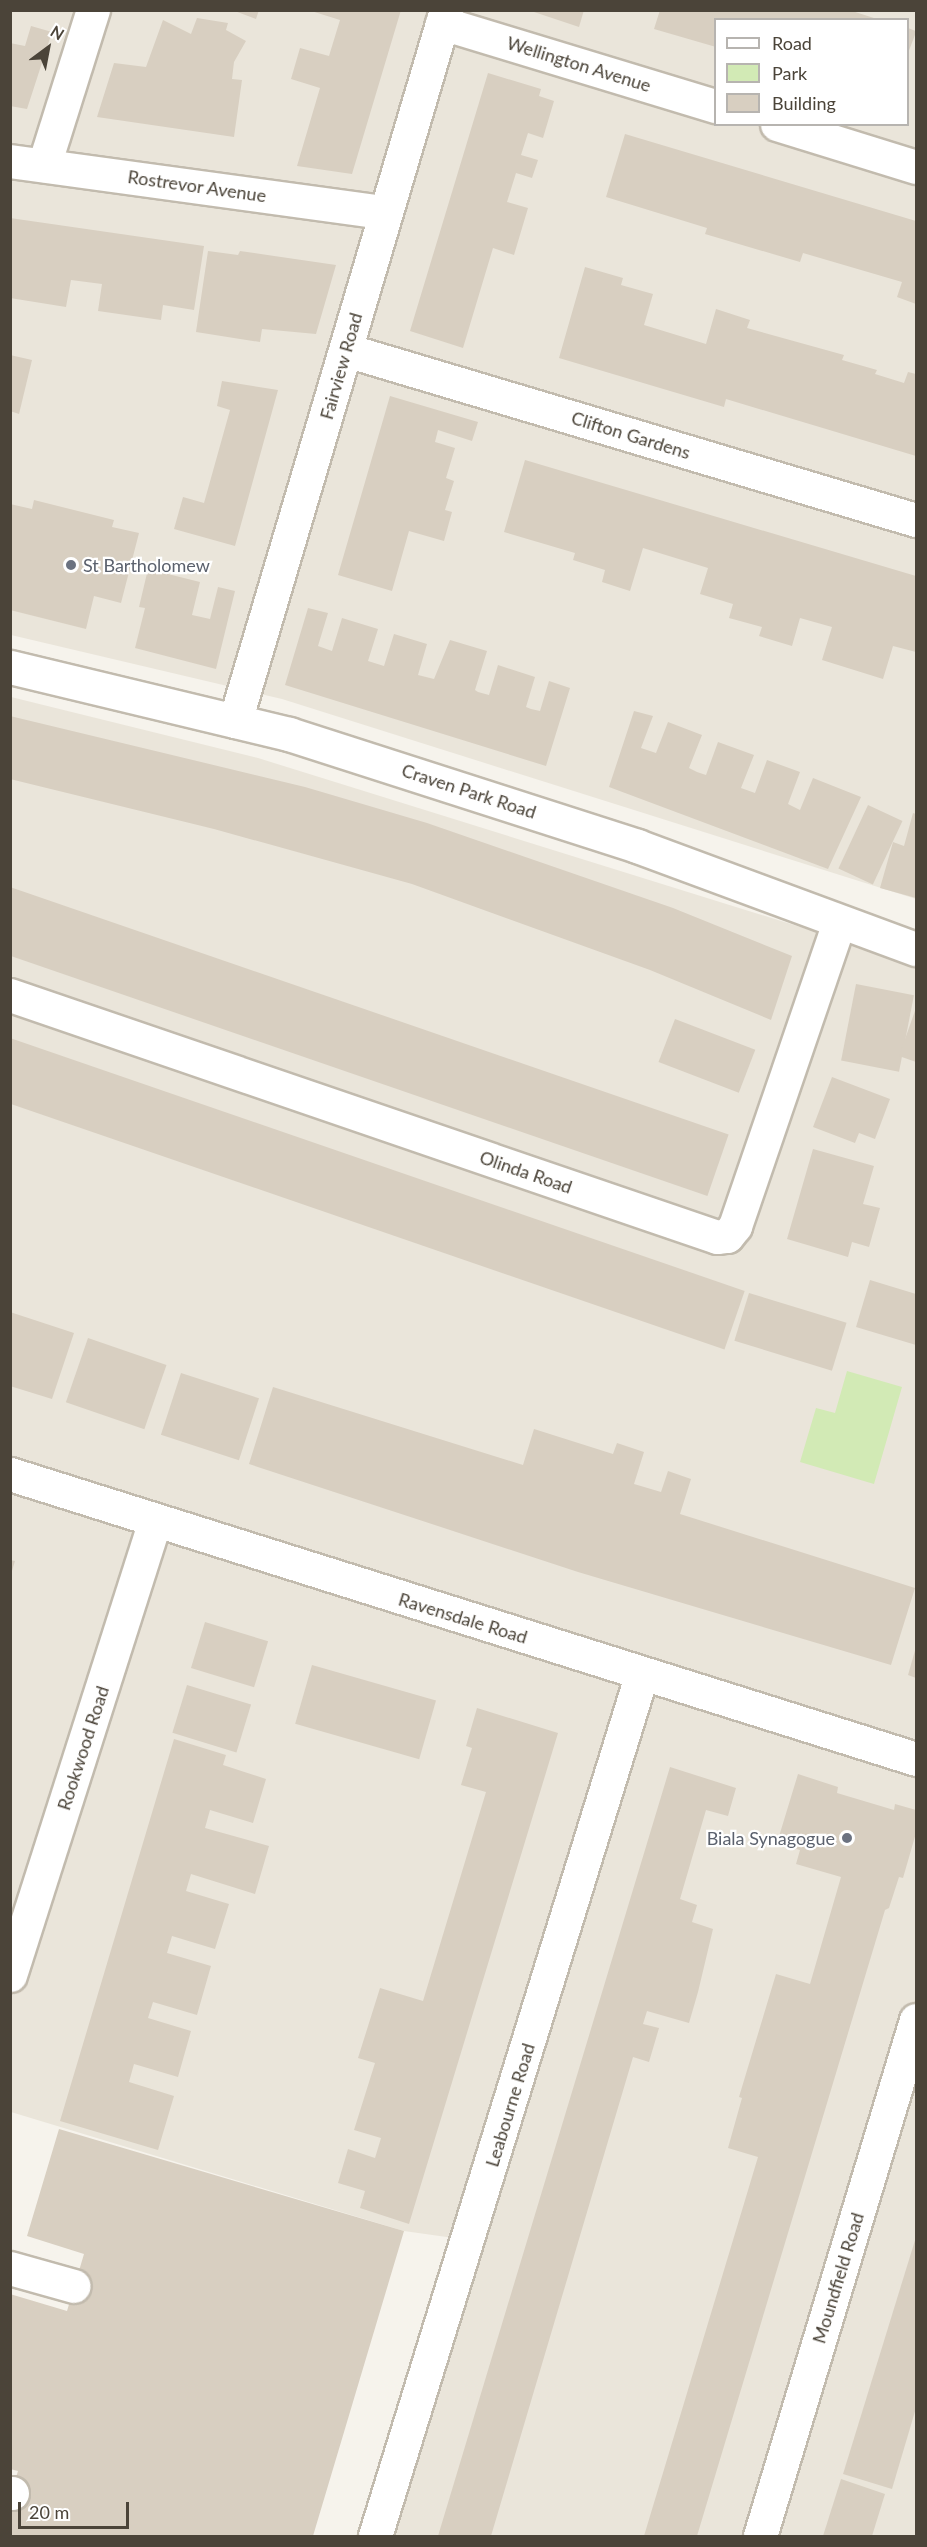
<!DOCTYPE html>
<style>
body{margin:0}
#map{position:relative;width:927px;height:2547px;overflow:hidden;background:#f6f3ec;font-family:Lato,sans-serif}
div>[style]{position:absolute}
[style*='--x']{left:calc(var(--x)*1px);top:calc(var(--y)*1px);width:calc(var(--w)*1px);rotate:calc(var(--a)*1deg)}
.residential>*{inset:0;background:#eae5da}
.green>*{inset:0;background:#d2eab5}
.building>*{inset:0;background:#d8cfc1;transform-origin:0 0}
.roads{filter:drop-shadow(2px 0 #c2bbae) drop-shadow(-2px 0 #c2bbae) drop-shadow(0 2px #c2bbae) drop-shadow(0 -2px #c2bbae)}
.minor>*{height:33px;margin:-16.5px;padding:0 16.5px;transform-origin:16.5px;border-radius:16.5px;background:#fff}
.dots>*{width:16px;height:16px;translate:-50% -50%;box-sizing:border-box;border:3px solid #fff;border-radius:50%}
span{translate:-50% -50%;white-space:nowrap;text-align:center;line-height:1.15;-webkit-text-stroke:4.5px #fff;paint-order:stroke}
.street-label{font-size:18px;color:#4b4439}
.worship-label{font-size:18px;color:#5b616d}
.left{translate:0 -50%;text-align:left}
.right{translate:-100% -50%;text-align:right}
.frame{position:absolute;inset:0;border:12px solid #4b4439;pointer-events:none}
.legend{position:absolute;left:714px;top:18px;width:195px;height:108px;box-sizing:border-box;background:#fff;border:2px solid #b7b4b0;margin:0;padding:8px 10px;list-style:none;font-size:18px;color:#4b4439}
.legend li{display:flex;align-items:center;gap:12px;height:30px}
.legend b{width:30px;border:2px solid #b7b4b0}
.north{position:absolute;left:18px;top:18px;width:60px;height:60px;-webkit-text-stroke:4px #fff;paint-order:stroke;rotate:32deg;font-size:16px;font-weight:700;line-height:24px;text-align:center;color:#4b4439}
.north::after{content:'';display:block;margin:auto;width:21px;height:27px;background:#4b4439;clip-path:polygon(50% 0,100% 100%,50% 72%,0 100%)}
.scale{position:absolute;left:18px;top:2502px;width:111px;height:27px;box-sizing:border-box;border:3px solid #4b4439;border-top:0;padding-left:8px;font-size:18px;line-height:21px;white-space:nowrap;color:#4b4439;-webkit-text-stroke:4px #fff;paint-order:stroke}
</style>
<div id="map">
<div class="residential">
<div style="clip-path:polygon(evenodd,11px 11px,916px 11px,916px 899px,282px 699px,11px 635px,11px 11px,716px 20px,908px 20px,908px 124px,716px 124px,716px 20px)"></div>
<div style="clip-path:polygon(11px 697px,258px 758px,916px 963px,916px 2536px,375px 2536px,468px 2240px,404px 2231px,11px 2112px)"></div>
</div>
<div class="green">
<div style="clip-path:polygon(847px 1371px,902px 1387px,874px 1484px,800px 1462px,816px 1408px,835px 1413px)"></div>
</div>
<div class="building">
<div style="clip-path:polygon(232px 10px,259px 10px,256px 19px)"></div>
<div style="clip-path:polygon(308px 10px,401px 10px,352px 174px,297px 166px,320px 88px,291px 79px,300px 48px,329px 56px,340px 20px)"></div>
<div style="clip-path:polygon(528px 10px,584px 10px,579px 27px)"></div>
<div style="clip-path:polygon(660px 10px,849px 10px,877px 19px,716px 20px,716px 47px,654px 29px)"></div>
<div style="clip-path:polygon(197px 18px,228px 23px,226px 30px,246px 41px,234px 62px,232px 79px,242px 80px,234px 137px,97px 117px,114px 63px,146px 67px,163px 20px,191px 34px)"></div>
<div style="clip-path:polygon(31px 26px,52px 32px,27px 109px,10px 106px,10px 43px,25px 46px)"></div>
<div style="left:908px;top:28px;width:9px;height:77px;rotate:21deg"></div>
<div style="clip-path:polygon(488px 73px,541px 89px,539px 96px,554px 101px,543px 138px,528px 133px,521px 155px,538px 160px,532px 178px,516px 173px,507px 202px,528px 208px,514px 255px,493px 248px,463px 348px,410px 331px)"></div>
<div style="clip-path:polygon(625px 134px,916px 221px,916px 304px,897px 297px,902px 282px,803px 253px,800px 262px,705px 234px,707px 228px,606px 197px)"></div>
<div style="clip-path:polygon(10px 218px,204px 246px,194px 310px,163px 305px,161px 320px,98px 311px,102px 284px,71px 280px,66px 307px,10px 298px)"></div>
<div style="clip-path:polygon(208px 251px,238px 255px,240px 251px,336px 265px,316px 334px,262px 329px,260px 342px,196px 332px)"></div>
<div style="clip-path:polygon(585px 267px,623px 278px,621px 285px,653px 294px,644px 325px,706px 344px,716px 309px,750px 320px,747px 328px,844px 355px,842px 360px,877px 370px,875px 374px,904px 383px,908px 372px,916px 374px,916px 456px,726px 399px,724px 407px,559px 358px)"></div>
<div style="clip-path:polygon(10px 355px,32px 360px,19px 414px,10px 411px)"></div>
<div style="clip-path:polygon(222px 381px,278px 390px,235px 546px,174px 529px,183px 497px,204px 503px,230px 410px,217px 406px)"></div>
<div style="clip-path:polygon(390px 396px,478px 422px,472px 441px,438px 430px,435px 442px,455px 448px,446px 478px,454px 481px,445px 510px,452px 512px,444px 541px,409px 531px,392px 591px,338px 575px)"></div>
<div style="clip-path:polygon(525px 460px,916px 576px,916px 652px,893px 646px,883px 679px,822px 660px,832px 627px,800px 618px,792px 646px,759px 636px,762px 627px,729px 618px,733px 604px,700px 594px,708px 568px,643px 548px,630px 591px,602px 582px,605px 570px,573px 560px,575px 553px,504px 532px)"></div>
<div style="clip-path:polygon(34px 500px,114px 520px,112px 527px,139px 533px,121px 603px,94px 596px,86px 629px,10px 610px,10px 504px,32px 509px)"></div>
<div style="clip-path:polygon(148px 569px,200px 582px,192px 615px,210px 619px,218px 587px,235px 591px,216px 669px,135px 648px,145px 608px,139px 607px)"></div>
<div style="clip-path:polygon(308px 608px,328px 613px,318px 646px,332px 651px,342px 618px,378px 629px,368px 661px,384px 666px,394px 634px,427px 644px,418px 675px,434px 679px,450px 640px,487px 651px,475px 690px,478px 692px,489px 695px,498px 665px,535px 677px,526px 707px,531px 709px,540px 711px,549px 681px,570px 688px,546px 766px,285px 685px)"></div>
<div style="clip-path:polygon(634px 711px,653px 716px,641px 748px,656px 753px,668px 722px,702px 735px,689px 768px,697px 772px,706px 775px,718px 742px,754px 755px,741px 788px,755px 793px,767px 760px,800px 772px,788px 804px,800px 810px,813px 778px,861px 797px,828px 869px,609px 787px)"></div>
<div style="clip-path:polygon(10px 716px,305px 787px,427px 823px,673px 908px,792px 956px,771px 1020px,650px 970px,412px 884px,214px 829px,10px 779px)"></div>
<div style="left:868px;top:805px;width:38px;height:70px;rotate:25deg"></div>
<div style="clip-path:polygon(913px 813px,916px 814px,916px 898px,880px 888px,893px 842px,904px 846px)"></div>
<div style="left:10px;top:887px;width:760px;height:65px;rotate:19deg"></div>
<div style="left:856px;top:984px;width:59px;height:78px;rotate:11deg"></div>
<div style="clip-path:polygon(916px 1008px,916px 1062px,899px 1056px)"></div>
<div style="left:675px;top:1019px;width:86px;height:46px;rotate:21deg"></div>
<div style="left:10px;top:1038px;width:777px;height:62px;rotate:19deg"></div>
<div style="clip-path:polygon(832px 1077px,890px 1099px,875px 1139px,859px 1133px,855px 1143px,813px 1127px)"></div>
<div style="clip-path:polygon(813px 1149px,874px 1166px,863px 1204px,880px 1208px,869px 1247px,852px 1242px,848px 1257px,787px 1239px)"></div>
<div style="clip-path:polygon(870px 1280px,916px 1294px,916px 1345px,856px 1327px)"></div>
<div style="left:749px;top:1293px;width:102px;height:50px;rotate:17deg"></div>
<div style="clip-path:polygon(10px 1312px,74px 1333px,52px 1399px,10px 1386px)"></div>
<div style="left:88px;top:1338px;width:83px;height:68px;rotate:19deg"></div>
<div style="left:181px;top:1373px;width:82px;height:65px;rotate:18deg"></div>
<div style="clip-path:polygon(273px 1387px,523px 1465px,534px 1429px,613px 1454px,617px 1443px,644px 1452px,634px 1484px,661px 1492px,668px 1471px,691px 1479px,680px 1514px,915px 1588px,891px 1665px,578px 1572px,249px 1464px)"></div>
<div style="clip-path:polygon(10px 1560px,15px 1561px,11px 1574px,10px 1574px)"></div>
<div style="left:205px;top:1622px;width:66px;height:48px;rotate:17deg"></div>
<div style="clip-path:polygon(916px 1647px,916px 1678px,908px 1675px)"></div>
<div style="left:312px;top:1665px;width:129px;height:61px;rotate:16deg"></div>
<div style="left:187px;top:1685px;width:67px;height:50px;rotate:17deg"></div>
<div style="clip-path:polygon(477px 1708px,558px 1733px,409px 2224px,360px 2208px,365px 2191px,338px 2183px,348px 2149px,375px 2158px,381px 2138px,354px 2130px,375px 2063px,358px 2058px,380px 1988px,423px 2001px,486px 1792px,461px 1785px,472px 1748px,466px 1746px)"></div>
<div style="clip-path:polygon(174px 1739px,226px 1755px,223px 1765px,266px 1779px,253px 1823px,210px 1810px,205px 1828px,269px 1846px,255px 1894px,191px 1874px,186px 1891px,229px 1904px,215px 1949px,172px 1936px,167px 1953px,211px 1966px,197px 2015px,153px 2002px,148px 2018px,191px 2031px,178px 2077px,134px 2064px,129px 2082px,174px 2096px,158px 2150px,60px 2121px)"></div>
<div style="clip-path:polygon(670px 1767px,736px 1788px,728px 1816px,706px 1810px,680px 1899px,697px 1905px,692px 1922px,713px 1929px,698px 1992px,689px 2023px,647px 2011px,643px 2024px,659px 2028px,649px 2062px,633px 2057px,491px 2536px,438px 2536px)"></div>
<div style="clip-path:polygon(798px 1774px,838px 1787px,837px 1793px,894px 1810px,895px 1804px,916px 1810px,916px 1833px,903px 1878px,899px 1877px,889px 1908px,885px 1910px,697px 2536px,644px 2536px,758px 2157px,728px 2148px,742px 2098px,739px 2097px,776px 1974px,810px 1984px,841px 1877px,796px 1864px,800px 1850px,777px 1843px)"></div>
<div style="clip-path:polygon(59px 2129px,404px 2231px,313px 2536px,10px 2536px,10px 2497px,18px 2471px,10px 2469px,10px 2294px,67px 2311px,84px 2254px,27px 2236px)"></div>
<div style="clip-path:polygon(916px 2237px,916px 2408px,892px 2489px,843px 2474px)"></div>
<div style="clip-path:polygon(841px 2479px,885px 2494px,872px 2536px,823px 2536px)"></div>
</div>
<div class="roads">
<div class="minor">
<div style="--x:442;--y:23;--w:286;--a:16.9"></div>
<div style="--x:777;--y:124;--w:145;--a:17.2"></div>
<div style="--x:10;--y:161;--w:377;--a:7.8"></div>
<div style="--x:44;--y:165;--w:163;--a:-72.5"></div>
<div style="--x:346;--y:350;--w:595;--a:16.61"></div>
<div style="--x:10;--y:667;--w:287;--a:13.5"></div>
<div style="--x:289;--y:734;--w:366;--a:17.8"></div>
<div style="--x:637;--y:846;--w:297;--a:20.3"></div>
<div style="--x:235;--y:721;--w:742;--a:-73.47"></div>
<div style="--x:10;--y:995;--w:747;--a:18.9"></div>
<div style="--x:717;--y:1237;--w:10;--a:-6"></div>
<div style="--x:727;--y:1236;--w:13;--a:-51"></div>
<div style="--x:735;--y:1226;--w:320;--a:-71.1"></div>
<div style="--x:10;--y:1474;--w:950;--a:17.46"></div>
<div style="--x:10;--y:1975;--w:476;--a:-72.3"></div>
<div style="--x:10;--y:2268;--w:66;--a:15.7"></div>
<div style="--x:10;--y:2493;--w:2;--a:0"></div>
<div style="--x:375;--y:2536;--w:903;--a:-72.81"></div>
<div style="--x:760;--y:2536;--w:539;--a:-73.18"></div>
</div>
</div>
<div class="dots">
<div style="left:71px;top:565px;background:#6b7280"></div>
<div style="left:847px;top:1838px;background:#6b7280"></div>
</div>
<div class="street-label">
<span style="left:579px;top:64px;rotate:17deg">Wellington Avenue</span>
<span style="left:197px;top:186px;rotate:8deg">Rostrevor Avenue</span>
<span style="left:341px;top:366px;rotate:-74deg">Fairview Road</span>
<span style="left:631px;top:435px;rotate:17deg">Clifton Gardens</span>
<span style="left:469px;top:791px;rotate:18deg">Craven Park Road</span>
<span style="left:526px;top:1172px;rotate:19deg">Olinda Road</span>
<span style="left:463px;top:1618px;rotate:17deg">Ravensdale Road</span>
<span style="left:83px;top:1748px;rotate:-72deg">Rookwood Road</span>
<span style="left:510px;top:2105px;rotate:-73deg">Leabourne Road</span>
<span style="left:838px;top:2278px;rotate:-73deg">Moundfield Road</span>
</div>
<div class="worship-label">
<span class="left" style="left:83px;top:565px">St Bartholomew</span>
<span class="right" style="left:835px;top:1838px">Biala Synagogue</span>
</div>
<div class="frame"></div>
<ul class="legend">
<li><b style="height:8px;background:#fff"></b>Road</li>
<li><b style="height:16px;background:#d2eab5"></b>Park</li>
<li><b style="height:16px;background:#d8cfc1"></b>Building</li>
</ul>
<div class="north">N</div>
<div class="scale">20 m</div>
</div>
